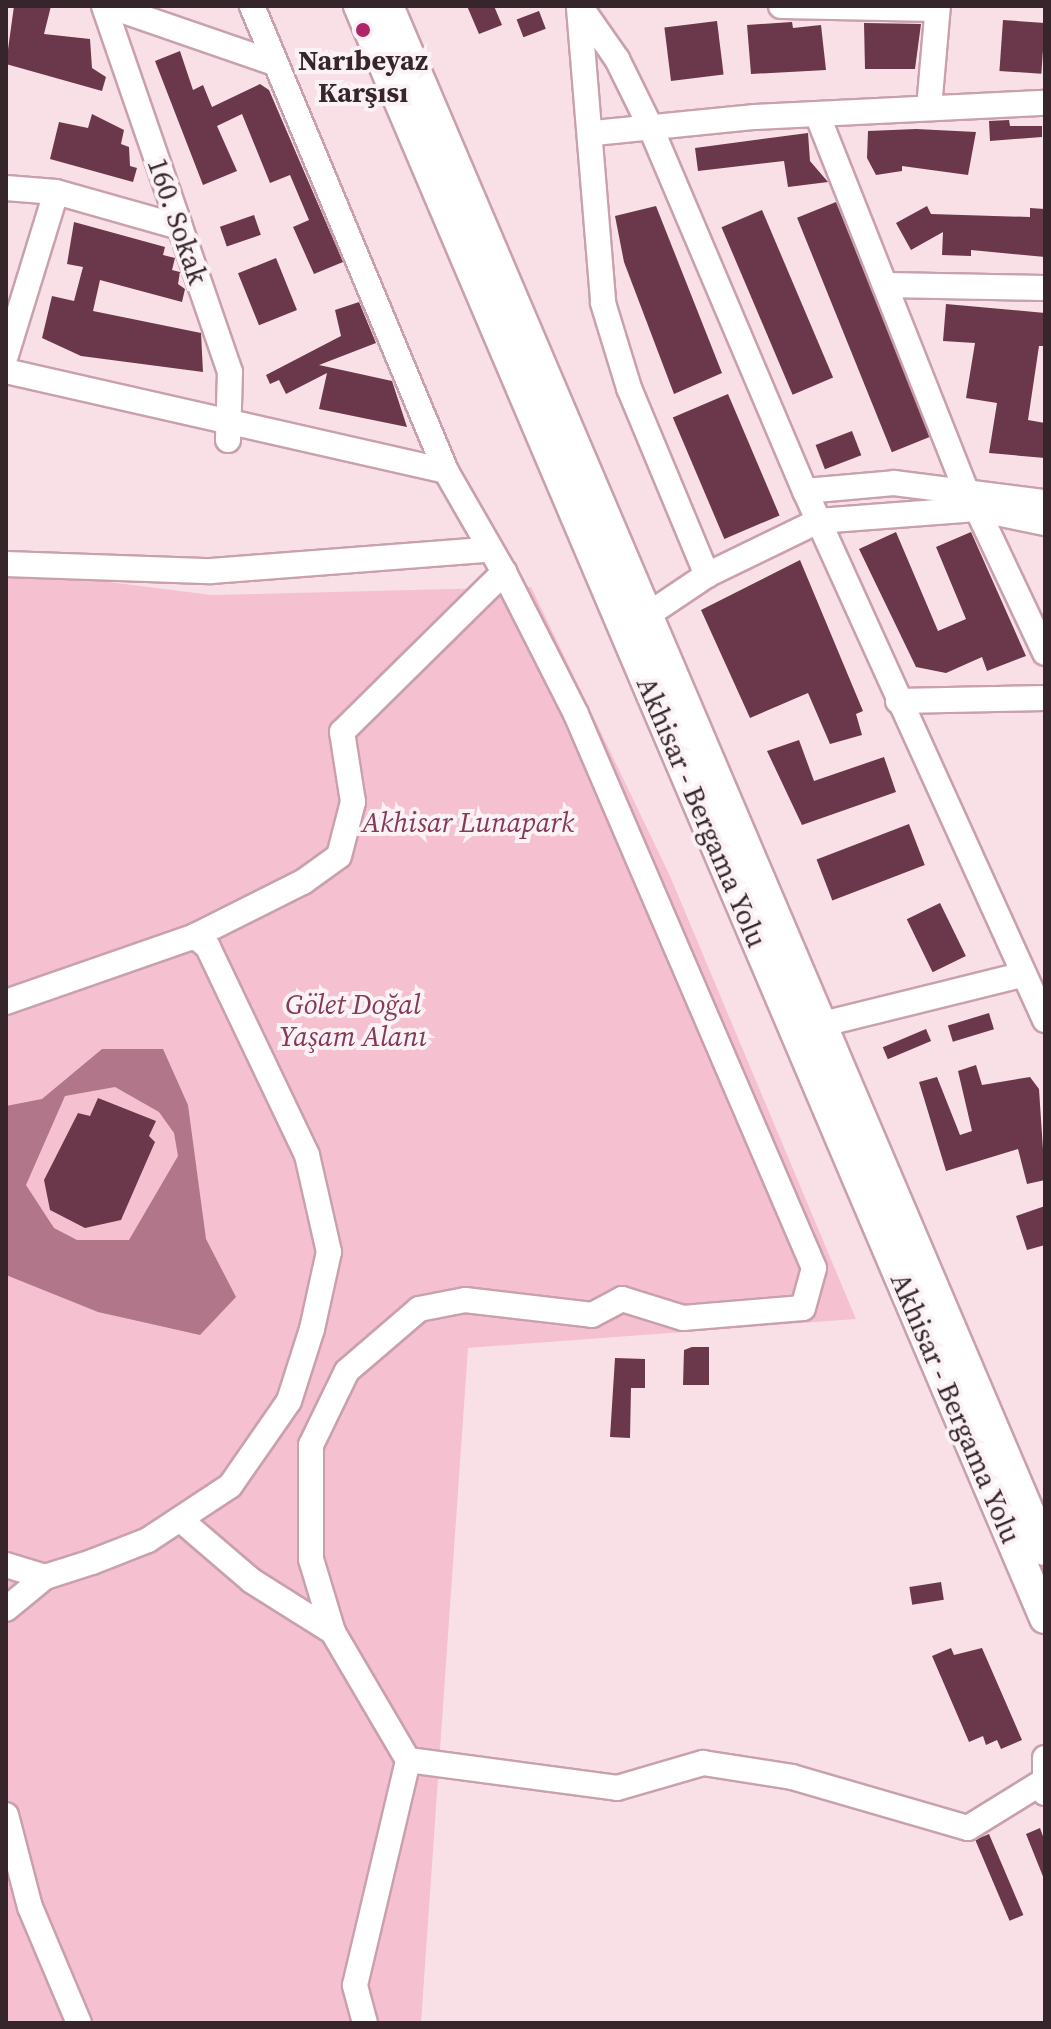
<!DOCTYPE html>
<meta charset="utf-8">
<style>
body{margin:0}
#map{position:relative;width:1051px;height:2029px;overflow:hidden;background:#f9e0e7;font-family:"Source Serif 4",serif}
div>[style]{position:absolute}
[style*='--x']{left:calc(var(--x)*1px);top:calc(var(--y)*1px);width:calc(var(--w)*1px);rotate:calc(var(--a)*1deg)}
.green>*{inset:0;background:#f5c1d1}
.water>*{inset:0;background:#b1768a}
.building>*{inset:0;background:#6b374a;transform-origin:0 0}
.roads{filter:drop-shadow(2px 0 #c9a1ae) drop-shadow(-2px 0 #c9a1ae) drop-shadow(0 2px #c9a1ae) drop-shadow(0 -2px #c9a1ae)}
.minor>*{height:24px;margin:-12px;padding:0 12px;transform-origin:12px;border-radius:12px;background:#fff}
.major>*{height:30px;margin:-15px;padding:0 15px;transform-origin:15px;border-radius:15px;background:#fff}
.dots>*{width:22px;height:22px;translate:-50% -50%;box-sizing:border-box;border:4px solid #fbf2f5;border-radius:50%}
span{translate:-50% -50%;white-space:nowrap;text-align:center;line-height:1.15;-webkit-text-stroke:8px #fbf2f5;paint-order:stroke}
.poi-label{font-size:28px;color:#36262c;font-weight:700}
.street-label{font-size:28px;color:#36262c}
.park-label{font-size:28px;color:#843956;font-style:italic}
.frame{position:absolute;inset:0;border:8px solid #36262c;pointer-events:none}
</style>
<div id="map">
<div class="green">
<div style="clip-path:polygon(6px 569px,212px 595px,531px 587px,670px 876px,856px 1319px,468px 1348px,421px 2023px,6px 2023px)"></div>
</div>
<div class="water">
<div style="clip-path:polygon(evenodd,102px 1049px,163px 1049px,188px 1105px,206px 1239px,236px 1297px,200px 1335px,98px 1312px,6px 1275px,6px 1106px,42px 1099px,102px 1049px,115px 1087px,159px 1112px,174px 1133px,178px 1156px,129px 1240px,77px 1240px,54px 1228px,26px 1185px,65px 1096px,115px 1087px)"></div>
</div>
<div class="building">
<div style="clip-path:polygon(14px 6px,51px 6px,44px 34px,90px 39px,92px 68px,106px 77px,102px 91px,6px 64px)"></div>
<div style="clip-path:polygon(467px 6px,494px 6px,502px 25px,479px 34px)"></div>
<div style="left:539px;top:11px;width:19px;height:24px;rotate:69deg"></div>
<div style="left:1003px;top:20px;width:42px;height:51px;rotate:4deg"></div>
<div style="left:717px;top:21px;width:54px;height:53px;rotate:83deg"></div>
<div style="clip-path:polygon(792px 22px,793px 28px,821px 25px,826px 70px,751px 74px,747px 25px)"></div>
<div style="clip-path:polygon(864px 23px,921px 24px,915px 69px,865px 69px)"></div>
<div style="clip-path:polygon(180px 51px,193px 90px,203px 85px,212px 107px,260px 84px,269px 90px,343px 262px,314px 274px,293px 227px,309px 220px,290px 175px,270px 183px,242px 114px,217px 126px,237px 171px,203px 185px,155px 61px)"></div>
<div style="clip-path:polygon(92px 114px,124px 130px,121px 144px,129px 147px,130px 166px,137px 168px,133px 182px,50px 159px,59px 122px,88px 128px)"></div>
<div style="clip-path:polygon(1009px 120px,1010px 126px,1042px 126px,1042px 137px,990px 141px,989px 121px)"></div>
<div style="clip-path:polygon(916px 129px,976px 132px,968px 175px,902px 166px,902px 171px,876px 175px,867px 158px,868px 131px)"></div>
<div style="clip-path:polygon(808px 133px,810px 161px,828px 182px,788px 187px,784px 161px,698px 171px,695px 148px)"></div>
<div style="left:836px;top:202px;width:253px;height:42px;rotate:68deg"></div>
<div style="clip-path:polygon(656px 206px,722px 373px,674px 394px,624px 262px,615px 216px)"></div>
<div style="clip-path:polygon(927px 206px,931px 214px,1030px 217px,1030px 208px,1045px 209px,1045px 257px,971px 250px,971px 256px,942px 255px,943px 232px,911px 250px,896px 223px)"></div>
<div style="left:762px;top:210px;width:182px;height:44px;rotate:67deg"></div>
<div style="left:254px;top:215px;width:21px;height:36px;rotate:71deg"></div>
<div style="clip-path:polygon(74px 222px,165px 247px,163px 255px,175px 258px,172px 270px,180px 272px,178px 284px,185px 289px,182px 302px,100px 280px,93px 311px,201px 333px,203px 372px,81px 356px,42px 338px,52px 296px,74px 301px,83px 267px,67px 264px)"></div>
<div style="left:276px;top:258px;width:56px;height:41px;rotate:68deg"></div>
<div style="clip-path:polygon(359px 302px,376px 343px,319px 365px,392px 381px,407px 427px,319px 409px,327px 373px,286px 394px,279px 380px,270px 384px,266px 375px,341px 336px,335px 310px)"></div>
<div style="clip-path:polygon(946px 304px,1045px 313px,1045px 346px,1039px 346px,1028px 420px,1045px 423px,1045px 458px,989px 453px,997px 403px,966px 398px,975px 343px,943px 341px)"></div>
<div style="left:728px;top:394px;width:132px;height:60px;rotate:67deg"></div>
<div style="left:852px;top:431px;width:26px;height:39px;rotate:69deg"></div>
<div style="clip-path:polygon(896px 532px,938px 631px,966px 619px,936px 547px,971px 532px,1026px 656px,987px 671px,982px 657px,946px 673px,916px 667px,859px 549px)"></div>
<div style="clip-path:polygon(800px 560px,863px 711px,856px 714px,862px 735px,830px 744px,808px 693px,750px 718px,701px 610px)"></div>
<div style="clip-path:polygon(799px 740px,814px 781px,884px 757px,896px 792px,802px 825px,767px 751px)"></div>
<div style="left:909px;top:824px;width:44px;height:99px;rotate:69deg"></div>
<div style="left:940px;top:903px;width:59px;height:37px;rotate:64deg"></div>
<div style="left:989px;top:1013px;width:17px;height:43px;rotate:73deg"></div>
<div style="left:926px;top:1029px;width:13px;height:47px;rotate:67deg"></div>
<div style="clip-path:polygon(976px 1065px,982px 1085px,1030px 1077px,1039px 1089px,1045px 1180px,1027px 1184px,1018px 1149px,946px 1171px,919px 1082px,937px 1077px,960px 1135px,972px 1131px,958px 1071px)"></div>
<div style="clip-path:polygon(98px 1098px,156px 1121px,149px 1136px,155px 1142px,121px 1220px,85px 1228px,50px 1210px,44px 1180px,78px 1113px,90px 1116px)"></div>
<div style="clip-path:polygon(1045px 1206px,1045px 1245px,1027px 1250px,1016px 1216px)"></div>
<div style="clip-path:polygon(692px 1347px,709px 1347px,709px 1385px,683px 1385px,684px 1350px)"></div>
<div style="clip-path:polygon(615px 1358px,645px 1359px,645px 1388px,631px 1388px,630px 1438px,610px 1437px)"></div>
<div style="left:941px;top:1582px;width:18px;height:32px;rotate:81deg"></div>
<div style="clip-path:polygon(951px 1648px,954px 1655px,982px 1648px,1022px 1740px,1001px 1749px,997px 1740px,986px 1745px,983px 1736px,969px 1742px,932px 1656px)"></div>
<div style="clip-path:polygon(1040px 1828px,1045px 1842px,1044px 1879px,1026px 1834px)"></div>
<div style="left:989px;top:1834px;width:88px;height:15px;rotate:67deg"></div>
</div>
<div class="roads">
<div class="minor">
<div style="--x:104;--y:6;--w:387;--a:71"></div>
<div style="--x:230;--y:372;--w:68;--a:91.7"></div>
<div style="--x:109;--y:6;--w:176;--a:19"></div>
<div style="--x:580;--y:6;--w:65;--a:55.1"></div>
<div style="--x:617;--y:59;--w:75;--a:63.8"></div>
<div style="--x:650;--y:126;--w:397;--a:67"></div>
<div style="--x:805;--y:491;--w:581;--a:65.6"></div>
<div style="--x:781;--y:6;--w:156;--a:1.1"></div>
<div style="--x:579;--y:8;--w:296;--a:85.3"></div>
<div style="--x:603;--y:303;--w:89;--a:73"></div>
<div style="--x:629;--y:388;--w:203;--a:67.4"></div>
<div style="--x:929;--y:108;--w:102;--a:-85"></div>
<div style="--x:817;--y:114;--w:404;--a:68.4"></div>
<div style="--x:594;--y:133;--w:162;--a:-5.7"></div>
<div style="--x:755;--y:117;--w:290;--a:-2.8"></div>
<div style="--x:6;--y:188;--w:50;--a:4.6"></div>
<div style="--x:56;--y:192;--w:129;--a:15.8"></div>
<div style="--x:885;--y:285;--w:160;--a:1.1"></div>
<div style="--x:6;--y:355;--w:170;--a:-72.9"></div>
<div style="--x:6;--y:371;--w:451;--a:12.8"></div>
<div style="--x:805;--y:491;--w:89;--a:-5.1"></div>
<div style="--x:894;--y:483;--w:152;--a:7.2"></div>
<div style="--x:977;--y:509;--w:159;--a:64.7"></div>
<div style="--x:6;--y:564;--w:205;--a:2"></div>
<div style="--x:211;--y:571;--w:277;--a:-4.4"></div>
<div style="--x:649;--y:614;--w:70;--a:-33.9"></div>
<div style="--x:707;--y:575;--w:123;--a:-25.9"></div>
<div style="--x:818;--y:521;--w:159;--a:-4.3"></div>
<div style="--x:977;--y:509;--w:69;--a:11.6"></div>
<div style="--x:898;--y:701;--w:147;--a:-1.2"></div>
<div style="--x:6;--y:1002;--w:200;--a:-19.2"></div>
<div style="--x:195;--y:936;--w:121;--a:-26.6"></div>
<div style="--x:303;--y:882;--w:44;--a:-35.8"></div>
<div style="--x:339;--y:856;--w:56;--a:-75.5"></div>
<div style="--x:353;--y:802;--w:71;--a:-98.9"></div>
<div style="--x:342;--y:732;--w:228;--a:-44.6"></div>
<div style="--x:504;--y:572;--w:116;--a:-119.9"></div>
<div style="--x:446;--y:471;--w:504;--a:-112.65"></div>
<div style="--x:823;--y:1024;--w:204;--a:-13.9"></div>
<div style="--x:182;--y:1521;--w:92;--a:40.6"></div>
<div style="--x:252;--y:1581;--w:96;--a:32.2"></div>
<div style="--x:6;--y:1565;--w:41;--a:17.1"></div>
<div style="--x:45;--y:1577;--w:49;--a:-17.7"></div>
<div style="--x:92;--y:1562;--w:60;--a:-21.4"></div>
<div style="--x:148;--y:1540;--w:98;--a:-33.4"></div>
<div style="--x:230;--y:1486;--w:103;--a:-55.2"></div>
<div style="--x:289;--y:1401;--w:76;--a:-72.3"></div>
<div style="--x:312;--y:1329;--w:79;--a:-77.6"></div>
<div style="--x:329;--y:1252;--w:99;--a:-102.8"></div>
<div style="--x:307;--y:1155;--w:230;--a:-115.5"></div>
<div style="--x:208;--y:947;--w:17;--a:-140"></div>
<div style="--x:6;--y:1609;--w:50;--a:-39.4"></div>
<div style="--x:1045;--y:1758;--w:35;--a:90"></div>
<div style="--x:408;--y:1760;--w:211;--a:7.6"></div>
<div style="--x:617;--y:1788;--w:90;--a:-16.2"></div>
<div style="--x:703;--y:1763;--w:90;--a:8.9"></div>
<div style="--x:792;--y:1777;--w:183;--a:16.2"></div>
<div style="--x:968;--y:1828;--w:86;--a:-31.7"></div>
<div style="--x:6;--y:1815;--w:95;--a:75.4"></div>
<div style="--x:30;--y:1907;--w:126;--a:67.1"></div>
<div style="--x:365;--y:2023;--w:39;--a:-105"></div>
<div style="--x:355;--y:1985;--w:231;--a:-76.7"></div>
<div style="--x:408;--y:1760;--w:148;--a:-120.4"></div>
<div style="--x:333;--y:1632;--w:76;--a:-106.8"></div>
<div style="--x:311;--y:1559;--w:114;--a:-90"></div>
<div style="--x:311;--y:1445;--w:82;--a:-64.1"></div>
<div style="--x:347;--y:1371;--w:95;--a:-40.7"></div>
<div style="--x:419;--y:1309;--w:47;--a:-11.1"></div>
<div style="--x:465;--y:1300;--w:128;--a:6.7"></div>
<div style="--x:592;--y:1315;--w:34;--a:-28"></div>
<div style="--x:622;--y:1299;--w:64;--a:17.3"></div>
<div style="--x:683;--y:1318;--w:120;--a:-4.8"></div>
<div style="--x:803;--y:1308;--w:41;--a:-74.6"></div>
<div style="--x:814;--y:1268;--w:603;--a:-113.25"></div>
<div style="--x:576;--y:714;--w:159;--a:-116.9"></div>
</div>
<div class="major">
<div style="--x:359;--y:6;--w:1752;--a:66.95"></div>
<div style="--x:388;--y:6;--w:1678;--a:66.95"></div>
</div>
</div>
<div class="dots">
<div style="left:363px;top:30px;background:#af2566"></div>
</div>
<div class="poi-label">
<span style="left:363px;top:76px">Narıbeyaz<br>Karşısı</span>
</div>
<div class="street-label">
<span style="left:178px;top:221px;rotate:71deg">160. Sokak</span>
<span style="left:702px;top:812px;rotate:67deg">Akhisar - Bergama Yolu</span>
<span style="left:956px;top:1408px;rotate:67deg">Akhisar - Bergama Yolu</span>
</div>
<div class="park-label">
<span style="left:468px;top:822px">Akhisar Lunapark</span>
<span style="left:353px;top:1020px">Gölet Doğal<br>Yaşam Alanı</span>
</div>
<div class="frame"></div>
</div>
